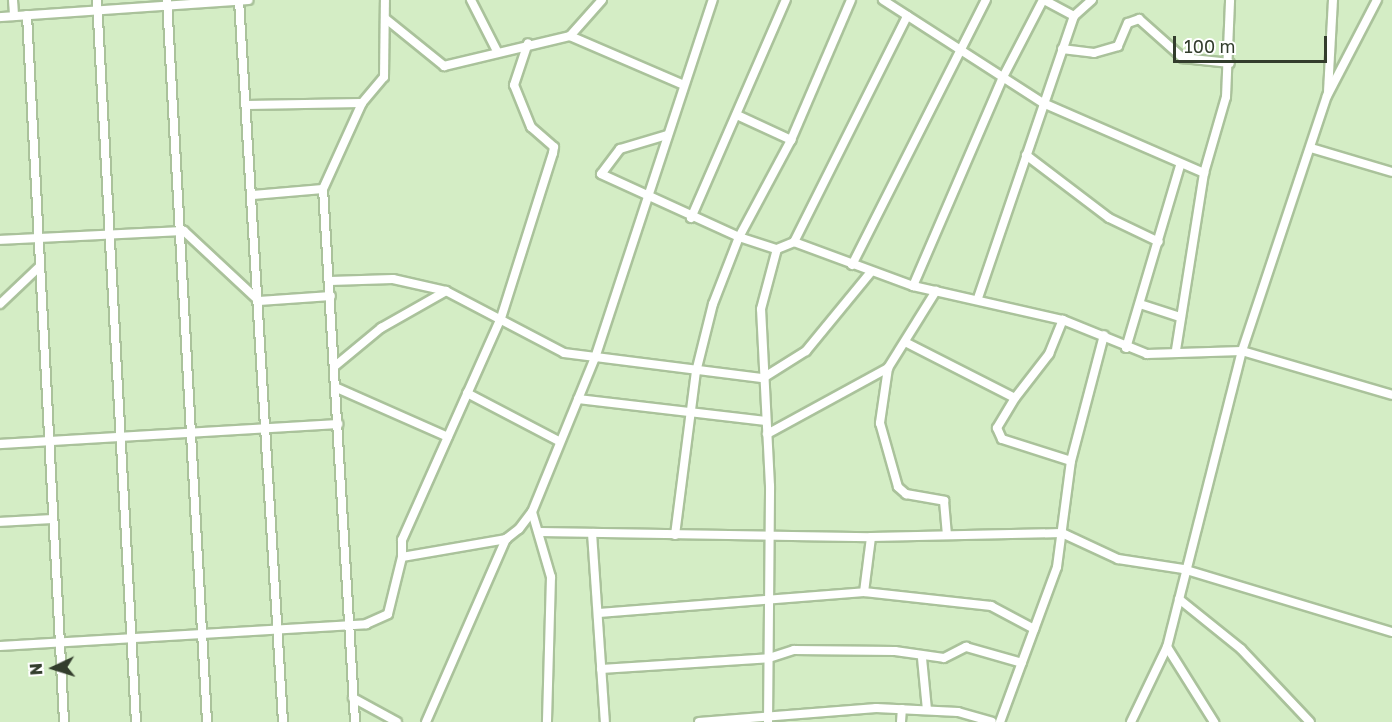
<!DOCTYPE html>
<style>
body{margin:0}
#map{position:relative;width:1392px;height:722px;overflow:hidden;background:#d4edc5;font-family:"Golos Text",sans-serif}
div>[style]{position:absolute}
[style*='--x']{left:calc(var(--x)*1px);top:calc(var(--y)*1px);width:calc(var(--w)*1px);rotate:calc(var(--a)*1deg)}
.roads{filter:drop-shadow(2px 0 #aac29b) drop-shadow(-2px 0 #aac29b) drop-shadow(0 2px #aac29b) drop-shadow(0 -2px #aac29b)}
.minor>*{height:8px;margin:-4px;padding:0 4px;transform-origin:4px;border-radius:4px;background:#fff}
span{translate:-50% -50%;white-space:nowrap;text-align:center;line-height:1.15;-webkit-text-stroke:6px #fff;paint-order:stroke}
.north{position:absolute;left:24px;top:638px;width:60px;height:60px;-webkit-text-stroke:4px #fff;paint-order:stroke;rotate:266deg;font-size:16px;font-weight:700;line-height:24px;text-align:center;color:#333d2d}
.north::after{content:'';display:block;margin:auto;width:21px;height:27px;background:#333d2d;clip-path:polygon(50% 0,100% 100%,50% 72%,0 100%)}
.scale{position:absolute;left:1173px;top:36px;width:154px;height:27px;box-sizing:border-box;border:3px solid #333d2d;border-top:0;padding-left:8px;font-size:18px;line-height:21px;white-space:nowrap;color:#333d2d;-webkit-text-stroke:4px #fff;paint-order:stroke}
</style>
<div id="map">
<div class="roads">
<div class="minor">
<div style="--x:13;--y:0;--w:16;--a:86"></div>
<div style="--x:97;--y:0;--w:723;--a:86.91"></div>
<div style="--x:167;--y:0;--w:723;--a:86.83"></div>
<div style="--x:239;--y:0;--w:723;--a:86.51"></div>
<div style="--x:471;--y:0;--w:59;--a:63"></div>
<div style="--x:883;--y:0;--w:190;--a:32.8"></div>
<div style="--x:1043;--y:103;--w:176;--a:23.5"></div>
<div style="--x:27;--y:15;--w:708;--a:87"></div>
<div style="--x:1074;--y:16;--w:24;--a:-42"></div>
<div style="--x:0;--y:17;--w:249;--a:-3.9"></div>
<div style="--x:386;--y:19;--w:75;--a:39"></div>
<div style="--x:444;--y:66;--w:130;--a:-13.4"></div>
<div style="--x:570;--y:36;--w:124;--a:23.3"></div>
<div style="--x:570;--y:36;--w:48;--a:-48.4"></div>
<div style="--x:1062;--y:49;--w:32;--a:7"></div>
<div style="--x:1094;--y:53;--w:25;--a:-16"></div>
<div style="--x:1118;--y:46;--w:25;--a:-67"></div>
<div style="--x:1128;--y:23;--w:12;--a:-20"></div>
<div style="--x:1139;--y:19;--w:59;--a:41.6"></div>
<div style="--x:1183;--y:58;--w:47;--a:6.1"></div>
<div style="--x:1328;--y:92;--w:92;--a:-86.9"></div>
<div style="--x:247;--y:105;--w:115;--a:-1"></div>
<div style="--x:737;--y:115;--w:60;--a:24.8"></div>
<div style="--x:667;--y:135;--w:49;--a:163.4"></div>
<div style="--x:620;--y:149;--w:31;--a:127"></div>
<div style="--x:601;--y:174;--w:152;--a:24.5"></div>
<div style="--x:739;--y:237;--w:40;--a:18"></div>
<div style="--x:777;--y:249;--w:18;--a:-22"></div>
<div style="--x:794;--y:242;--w:127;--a:20.3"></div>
<div style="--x:913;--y:286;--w:154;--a:12.8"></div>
<div style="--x:1063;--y:320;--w:91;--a:22"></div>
<div style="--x:1147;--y:354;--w:95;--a:-1.8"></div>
<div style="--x:1242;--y:351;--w:156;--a:16.3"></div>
<div style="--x:1311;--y:148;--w:84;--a:16.5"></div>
<div style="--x:1026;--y:155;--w:104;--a:37.2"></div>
<div style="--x:1109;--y:218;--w:55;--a:25.6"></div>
<div style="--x:323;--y:189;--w:94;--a:-65.6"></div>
<div style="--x:362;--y:103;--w:34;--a:-50"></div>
<div style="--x:384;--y:77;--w:77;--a:-89.3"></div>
<div style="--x:253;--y:195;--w:70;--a:-4.9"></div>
<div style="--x:323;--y:189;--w:534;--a:86.56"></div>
<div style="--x:691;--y:218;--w:238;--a:-66.5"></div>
<div style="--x:0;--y:240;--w:184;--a:-2.8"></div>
<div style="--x:184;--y:231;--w:103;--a:43"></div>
<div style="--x:259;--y:301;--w:72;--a:-4"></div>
<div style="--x:794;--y:242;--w:253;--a:-63.4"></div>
<div style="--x:852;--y:265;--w:297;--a:-63.2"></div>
<div style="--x:330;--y:281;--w:63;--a:-1.8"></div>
<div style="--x:393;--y:279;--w:54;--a:12.8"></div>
<div style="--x:446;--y:291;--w:133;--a:27.7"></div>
<div style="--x:564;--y:353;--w:201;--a:7.2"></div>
<div style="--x:763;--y:378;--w:51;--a:-32.1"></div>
<div style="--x:806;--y:351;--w:102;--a:-50.6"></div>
<div style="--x:913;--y:286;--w:225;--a:-66.7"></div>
<div style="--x:1002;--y:79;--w:89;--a:-62.6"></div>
<div style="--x:978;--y:298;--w:298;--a:-71.2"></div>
<div style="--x:1074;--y:16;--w:34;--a:-152"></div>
<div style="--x:0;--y:304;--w:54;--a:-43.5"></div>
<div style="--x:1143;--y:305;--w:40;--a:18"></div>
<div style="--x:905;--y:342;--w:123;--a:27"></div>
<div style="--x:1015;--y:398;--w:35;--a:121"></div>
<div style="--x:997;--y:428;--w:12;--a:66"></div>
<div style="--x:1002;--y:439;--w:72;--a:17.7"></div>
<div style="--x:1126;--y:348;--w:190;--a:-73.5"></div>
<div style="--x:1176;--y:350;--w:179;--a:-81"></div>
<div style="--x:1204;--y:173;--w:79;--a:-73.9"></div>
<div style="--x:1226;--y:97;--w:97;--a:-87.6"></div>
<div style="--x:335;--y:366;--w:60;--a:-39.6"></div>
<div style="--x:381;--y:328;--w:75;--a:-29.6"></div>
<div style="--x:888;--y:368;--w:56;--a:98.3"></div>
<div style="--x:880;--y:423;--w:66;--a:74.3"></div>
<div style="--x:898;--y:487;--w:11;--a:41"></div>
<div style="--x:906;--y:494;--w:39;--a:10"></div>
<div style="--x:944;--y:501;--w:32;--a:85"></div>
<div style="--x:337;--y:388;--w:121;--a:23.8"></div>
<div style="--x:467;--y:393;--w:104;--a:27.6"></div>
<div style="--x:1015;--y:398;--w:56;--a:-52.3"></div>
<div style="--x:1049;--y:354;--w:37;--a:-68"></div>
<div style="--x:578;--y:399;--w:187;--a:6.7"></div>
<div style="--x:767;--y:434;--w:138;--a:-28.6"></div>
<div style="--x:888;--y:368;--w:91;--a:-58.1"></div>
<div style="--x:0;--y:444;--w:339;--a:-3.4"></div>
<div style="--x:532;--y:512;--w:68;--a:73.7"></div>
<div style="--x:551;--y:577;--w:145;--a:91.6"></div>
<div style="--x:0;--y:522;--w:53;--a:-3.2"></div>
<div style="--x:539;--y:532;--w:332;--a:0.9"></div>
<div style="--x:871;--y:537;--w:191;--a:-1.2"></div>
<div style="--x:1062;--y:533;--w:62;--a:24.9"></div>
<div style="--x:1118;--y:559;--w:66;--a:8.7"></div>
<div style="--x:1183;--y:569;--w:218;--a:16.8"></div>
<div style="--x:592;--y:533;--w:189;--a:86.1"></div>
<div style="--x:675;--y:535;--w:164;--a:-82.7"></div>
<div style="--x:696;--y:372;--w:70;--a:-76"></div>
<div style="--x:713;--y:304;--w:72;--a:-68.8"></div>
<div style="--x:739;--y:237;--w:110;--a:-61.8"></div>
<div style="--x:791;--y:140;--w:152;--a:-66.8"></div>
<div style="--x:402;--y:557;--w:17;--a:-90"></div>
<div style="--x:402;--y:540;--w:243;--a:-66"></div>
<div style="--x:501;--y:318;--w:173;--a:-72.5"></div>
<div style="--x:553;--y:153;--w:6;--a:-81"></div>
<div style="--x:554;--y:147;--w:30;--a:-139"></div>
<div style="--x:531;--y:127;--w:45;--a:-112"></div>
<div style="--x:514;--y:85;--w:44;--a:-71.6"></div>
<div style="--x:864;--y:592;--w:55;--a:-82.7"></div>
<div style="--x:1179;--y:599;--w:80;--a:38.9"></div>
<div style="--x:1241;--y:649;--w:100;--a:46.6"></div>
<div style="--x:599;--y:613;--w:266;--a:-4.5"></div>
<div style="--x:864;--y:592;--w:128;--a:6.3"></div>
<div style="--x:991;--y:606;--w:49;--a:28.1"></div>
<div style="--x:0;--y:646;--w:367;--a:-3.4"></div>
<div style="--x:366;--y:624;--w:24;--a:-24"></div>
<div style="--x:388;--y:614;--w:59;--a:-76.2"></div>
<div style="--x:402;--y:557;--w:106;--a:-9.8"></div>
<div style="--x:506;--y:539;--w:16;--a:-38"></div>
<div style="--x:519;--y:529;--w:21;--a:-53"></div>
<div style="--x:532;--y:512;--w:166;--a:-67.8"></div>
<div style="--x:595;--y:358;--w:377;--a:-71.8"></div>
<div style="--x:1167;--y:647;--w:89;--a:57.9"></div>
<div style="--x:922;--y:658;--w:52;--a:84.5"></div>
<div style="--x:601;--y:669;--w:168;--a:-3.7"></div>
<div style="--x:769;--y:658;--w:26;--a:-18"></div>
<div style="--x:794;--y:650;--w:101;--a:0.6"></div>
<div style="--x:895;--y:651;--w:49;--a:8.1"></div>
<div style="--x:944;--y:658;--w:25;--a:-27"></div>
<div style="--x:966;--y:647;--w:58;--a:15.9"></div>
<div style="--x:353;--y:698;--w:50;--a:28.6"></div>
<div style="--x:426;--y:722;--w:200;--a:-66.4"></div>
<div style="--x:699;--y:722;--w:178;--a:-4.5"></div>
<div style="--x:876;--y:708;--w:82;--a:2.8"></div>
<div style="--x:958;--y:712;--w:35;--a:16"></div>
<div style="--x:768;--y:722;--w:236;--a:-89.5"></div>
<div style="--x:770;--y:486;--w:177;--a:-92.9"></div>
<div style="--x:761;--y:309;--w:62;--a:-75.1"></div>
<div style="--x:901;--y:722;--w:13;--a:-86"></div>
<div style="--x:1000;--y:722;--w:165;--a:-69.8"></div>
<div style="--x:1057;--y:567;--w:107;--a:-82.5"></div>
<div style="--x:1071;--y:461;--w:130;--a:-75.3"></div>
<div style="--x:1131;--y:722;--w:83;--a:-64.4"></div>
<div style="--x:1167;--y:647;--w:305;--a:-75.8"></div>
<div style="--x:1242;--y:351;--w:269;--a:-71.6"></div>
<div style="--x:1327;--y:96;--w:108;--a:-62.5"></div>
</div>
</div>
<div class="north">N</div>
<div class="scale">100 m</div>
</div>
